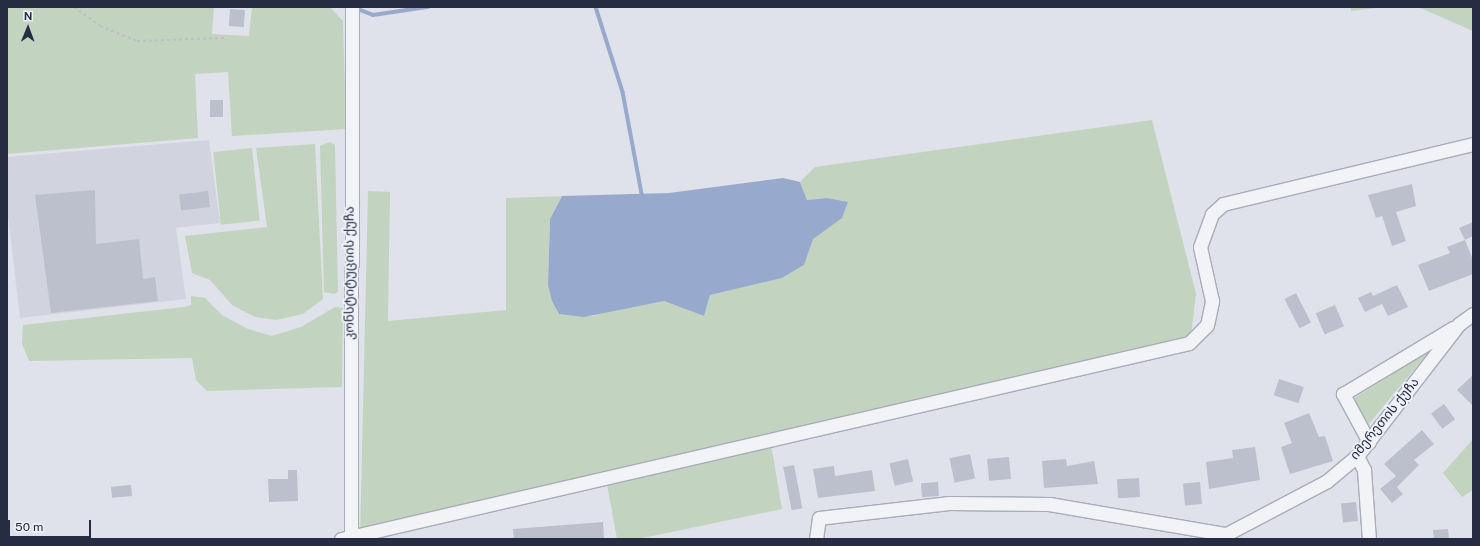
<!DOCTYPE html>
<meta charset="utf-8">
<style>
body{margin:0}
#map{position:relative;width:1480px;height:546px;overflow:hidden;background:#dfe2ea;font-family:"Public Sans","Noto Sans Georgian",sans-serif}
div>[style]{position:absolute}
[style*='--x']{left:calc(var(--x)*1px);top:calc(var(--y)*1px);width:calc(var(--w)*1px);rotate:calc(var(--a)*1deg)}
.built>*{inset:0;background:#d1d4df}
.green>*{inset:0;background:#c2d4bf;transform-origin:0 0}
.water>*{inset:0;background:#97aacd}
.stream>*{height:3.5px;margin:-1.75px;padding:0 1.75px;transform-origin:1.75px;border-radius:1.75px;background:#97aacd}
.building>*{inset:0;background:#bcc0cd;transform-origin:0 0}
.path>*{height:2px;margin-top:-1px;transform-origin:0;background:repeating-linear-gradient(90deg,#bdc0c8 0 3px,transparent 0 6px)}
.roads{filter:drop-shadow(1px 0 #a8acb8) drop-shadow(-1px 0 #a8acb8) drop-shadow(0 1px #a8acb8) drop-shadow(0 -1px #a8acb8)}
.minor>*{height:13px;margin:-6.5px;padding:0 6.5px;transform-origin:6.5px;border-radius:6.5px;background:#f2f3f7}
span{translate:-50% -50%;white-space:nowrap;text-align:center;line-height:1.15;-webkit-text-stroke:4px #eff1f7;paint-order:stroke}
.street-label{font-size:13px;color:#262d42}
.frame{position:absolute;inset:0;border:8px solid #262d42;pointer-events:none}
.north{position:absolute;left:8px;top:8px;width:40px;height:40px;-webkit-text-stroke:3px #eff1f7;paint-order:stroke;rotate:1deg;font-size:11px;font-weight:700;line-height:16px;text-align:center;color:#262d42}
.north::after{content:'';display:block;margin:auto;width:14px;height:18px;background:#262d42;clip-path:polygon(50% 0,100% 100%,50% 72%,0 100%)}
.scale{position:absolute;left:8px;top:520px;width:83px;height:18px;box-sizing:border-box;border:2px solid #262d42;border-top:0;padding-left:5px;font-size:12px;line-height:14px;white-space:nowrap;color:#262d42;-webkit-text-stroke:3px #eff1f7;paint-order:stroke}
</style>
<div id="map">
<div class="built">
<div style="clip-path:polygon(209px 140px,220px 223px,176px 228px,186px 299px,20px 318px,7px 207px,7px 157px)"></div>
</div>
<div class="green">
<div style="clip-path:polygon(7px 7px,214px 7px,212px 34px,249px 36px,252px 7px,331px 8px,343px 21px,346px 129px,232px 136px,228px 72px,195px 74px,198px 138px,7px 154px)"></div>
<div style="clip-path:polygon(1351px 7px,1385px 7px,1351px 11px)"></div>
<div style="clip-path:polygon(1418px 7px,1473px 7px,1473px 31px)"></div>
<div style="clip-path:polygon(1152px 120px,1196px 294px,1189px 351px,771px 444px,782px 509px,638px 539px,617px 539px,607px 484px,360px 539px,368px 191px,390px 192px,388px 321px,506px 310px,506px 198px,562px 196px,550px 219px,548px 285px,559px 314px,593px 316px,605px 310px,664px 301px,704px 316px,710px 295px,782px 278px,804px 265px,812px 239px,825px 229px,827px 198px,807px 200px,800px 182px,815px 167px)"></div>
<div style="clip-path:polygon(330px 142px,335px 145px,338px 292px,334px 294px,324px 292px,320px 146px)"></div>
<div style="clip-path:polygon(315px 144px,323px 299px,303px 314px,276px 320px,255px 317px,232px 305px,210px 280px,192px 273px,185px 236px,267px 227px,256px 148px)"></div>
<div style="left:252px;top:148px;width:73px;height:39px;rotate:84deg"></div>
<div style="clip-path:polygon(191px 296px,205px 298px,222px 315px,248px 329px,272px 336px,301px 327px,335px 307px,343px 308px,342px 387px,207px 391px,196px 380px,192px 358px,29px 361px,22px 344px,23px 325px,184px 307px,191px 305px)"></div>
<div style="clip-path:polygon(1430px 350px,1368px 425px,1353px 399px)"></div>
<div style="clip-path:polygon(1473px 439px,1473px 490px,1462px 497px,1443px 473px)"></div>
</div>
<div class="water">
<div style="clip-path:polygon(783px 178px,800px 182px,807px 200px,827px 198px,848px 202px,842px 218px,813px 239px,804px 265px,782px 278px,710px 295px,704px 316px,664px 301px,584px 317px,559px 314px,552px 301px,548px 285px,550px 219px,562px 196px,669px 193px)"></div>
</div>
<div class="stream">
<div style="--x:596;--y:7;--w:89;--a:72.4"></div>
<div style="--x:623;--y:92;--w:104;--a:79.4"></div>
<div style="--x:355;--y:8;--w:19;--a:21"></div>
<div style="--x:373;--y:15;--w:56;--a:-8.3"></div>
</div>
<div class="building">
<div style="left:230px;top:9px;width:15px;height:17px;rotate:4deg"></div>
<div style="left:210px;top:100px;width:13px;height:17px"></div>
<div style="clip-path:polygon(1412px 184px,1416px 206px,1396px 212px,1406px 241px,1392px 246px,1382px 216px,1376px 218px,1368px 195px)"></div>
<div style="clip-path:polygon(95px 190px,96px 244px,139px 239px,143px 279px,155px 277px,158px 301px,51px 313px,35px 195px)"></div>
<div style="left:208px;top:191px;width:16px;height:29px;rotate:83deg"></div>
<div style="clip-path:polygon(1473px 222px,1473px 236px,1465px 240px,1459px 228px)"></div>
<div style="clip-path:polygon(1465px 240px,1473px 260px,1473px 274px,1429px 291px,1418px 265px,1450px 253px,1447px 247px)"></div>
<div style="clip-path:polygon(1397px 285px,1408px 307px,1388px 316px,1382px 304px,1365px 312px,1358px 298px,1371px 292px,1373px 296px)"></div>
<div style="left:1296px;top:293px;width:33px;height:13px;rotate:63deg"></div>
<div style="left:1335px;top:305px;width:23px;height:21px;rotate:67deg"></div>
<div style="clip-path:polygon(1473px 375px,1473px 406px,1457px 390px)"></div>
<div style="left:1279px;top:379px;width:26px;height:17px;rotate:18deg"></div>
<div style="left:1444px;top:404px;width:19px;height:16px;rotate:54deg"></div>
<div style="clip-path:polygon(1309px 413px,1319px 437px,1325px 436px,1333px 461px,1290px 474px,1281px 447px,1292px 443px,1284px 423px)"></div>
<div style="clip-path:polygon(1422px 430px,1434px 444px,1414px 460px,1419px 465px,1397px 487px,1403px 494px,1392px 503px,1380px 489px,1396px 476px,1384px 464px)"></div>
<div style="clip-path:polygon(1255px 447px,1260px 480px,1209px 489px,1206px 462px,1233px 458px,1232px 450px)"></div>
<div style="left:970px;top:454px;width:25px;height:21px;rotate:78deg"></div>
<div style="left:1009px;top:457px;width:22px;height:22px;rotate:85deg"></div>
<div style="left:908px;top:459px;width:23px;height:19px;rotate:77deg"></div>
<div style="clip-path:polygon(1066px 459px,1067px 466px,1094px 461px,1098px 484px,1044px 488px,1042px 461px)"></div>
<div style="left:794px;top:465px;width:44px;height:11px;rotate:79deg"></div>
<div style="clip-path:polygon(834px 466px,835px 476px,872px 470px,875px 491px,818px 498px,813px 469px)"></div>
<div style="clip-path:polygon(288px 470px,297px 470px,298px 501px,269px 502px,268px 479px,288px 479px)"></div>
<div style="left:1139px;top:478px;width:19px;height:22px;rotate:87deg"></div>
<div style="left:938px;top:482px;width:14px;height:17px;rotate:86deg"></div>
<div style="left:1200px;top:482px;width:22px;height:17px;rotate:85deg"></div>
<div style="left:131px;top:485px;width:11px;height:20px;rotate:85deg"></div>
<div style="left:1356px;top:502px;width:19px;height:15px;rotate:84deg"></div>
<div style="clip-path:polygon(603px 522px,604px 539px,514px 539px,513px 529px)"></div>
<div style="clip-path:polygon(1448px 529px,1449px 539px,1434px 539px,1433px 530px)"></div>
</div>
<div class="path">
<div style="--x:74;--y:7;--w:32;--a:36"></div>
<div style="--x:100;--y:26;--w:40;--a:22"></div>
<div style="--x:137;--y:41;--w:88;--a:-2"></div>
</div>
<div class="roads">
<div class="minor">
<div style="--x:1369;--y:442;--w:55;--a:-118.4"></div>
<div style="--x:1343;--y:394;--w:128;--a:-31"></div>
<div style="--x:1357;--y:456;--w:16;--a:63"></div>
<div style="--x:1364;--y:470;--w:69;--a:85.9"></div>
<div style="--x:341;--y:539;--w:870;--a:-13.01"></div>
<div style="--x:1189;--y:343;--w:25;--a:-45"></div>
<div style="--x:1207;--y:325;--w:25;--a:-78"></div>
<div style="--x:1212;--y:301;--w:55;--a:-102.5"></div>
<div style="--x:1200;--y:247;--w:35;--a:-70"></div>
<div style="--x:1212;--y:214;--w:15;--a:-42"></div>
<div style="--x:1223;--y:204;--w:257;--a:-13.5"></div>
<div style="--x:351;--y:539;--w:532;--a:-89.89"></div>
<div style="--x:816;--y:539;--w:21;--a:-82"></div>
<div style="--x:819;--y:518;--w:131;--a:-6.6"></div>
<div style="--x:949;--y:503;--w:100;--a:0.6"></div>
<div style="--x:1049;--y:504;--w:178;--a:9.7"></div>
<div style="--x:1217;--y:539;--w:124;--a:-27.8"></div>
<div style="--x:1327;--y:481;--w:39;--a:-40"></div>
<div style="--x:1357;--y:456;--w:167;--a:-52.3"></div>
<div style="--x:1459;--y:324;--w:17;--a:-36"></div>
</div>
</div>
<div class="street-label">
<span style="left:350px;top:273px;rotate:-90deg">კონსტიტუციის ქუჩა</span>
<span style="left:1385px;top:419px;rotate:-51deg">იმერეთის ქუჩა</span>
</div>
<div class="frame"></div>
<div class="north">N</div>
<div class="scale">50 m</div>
</div>
